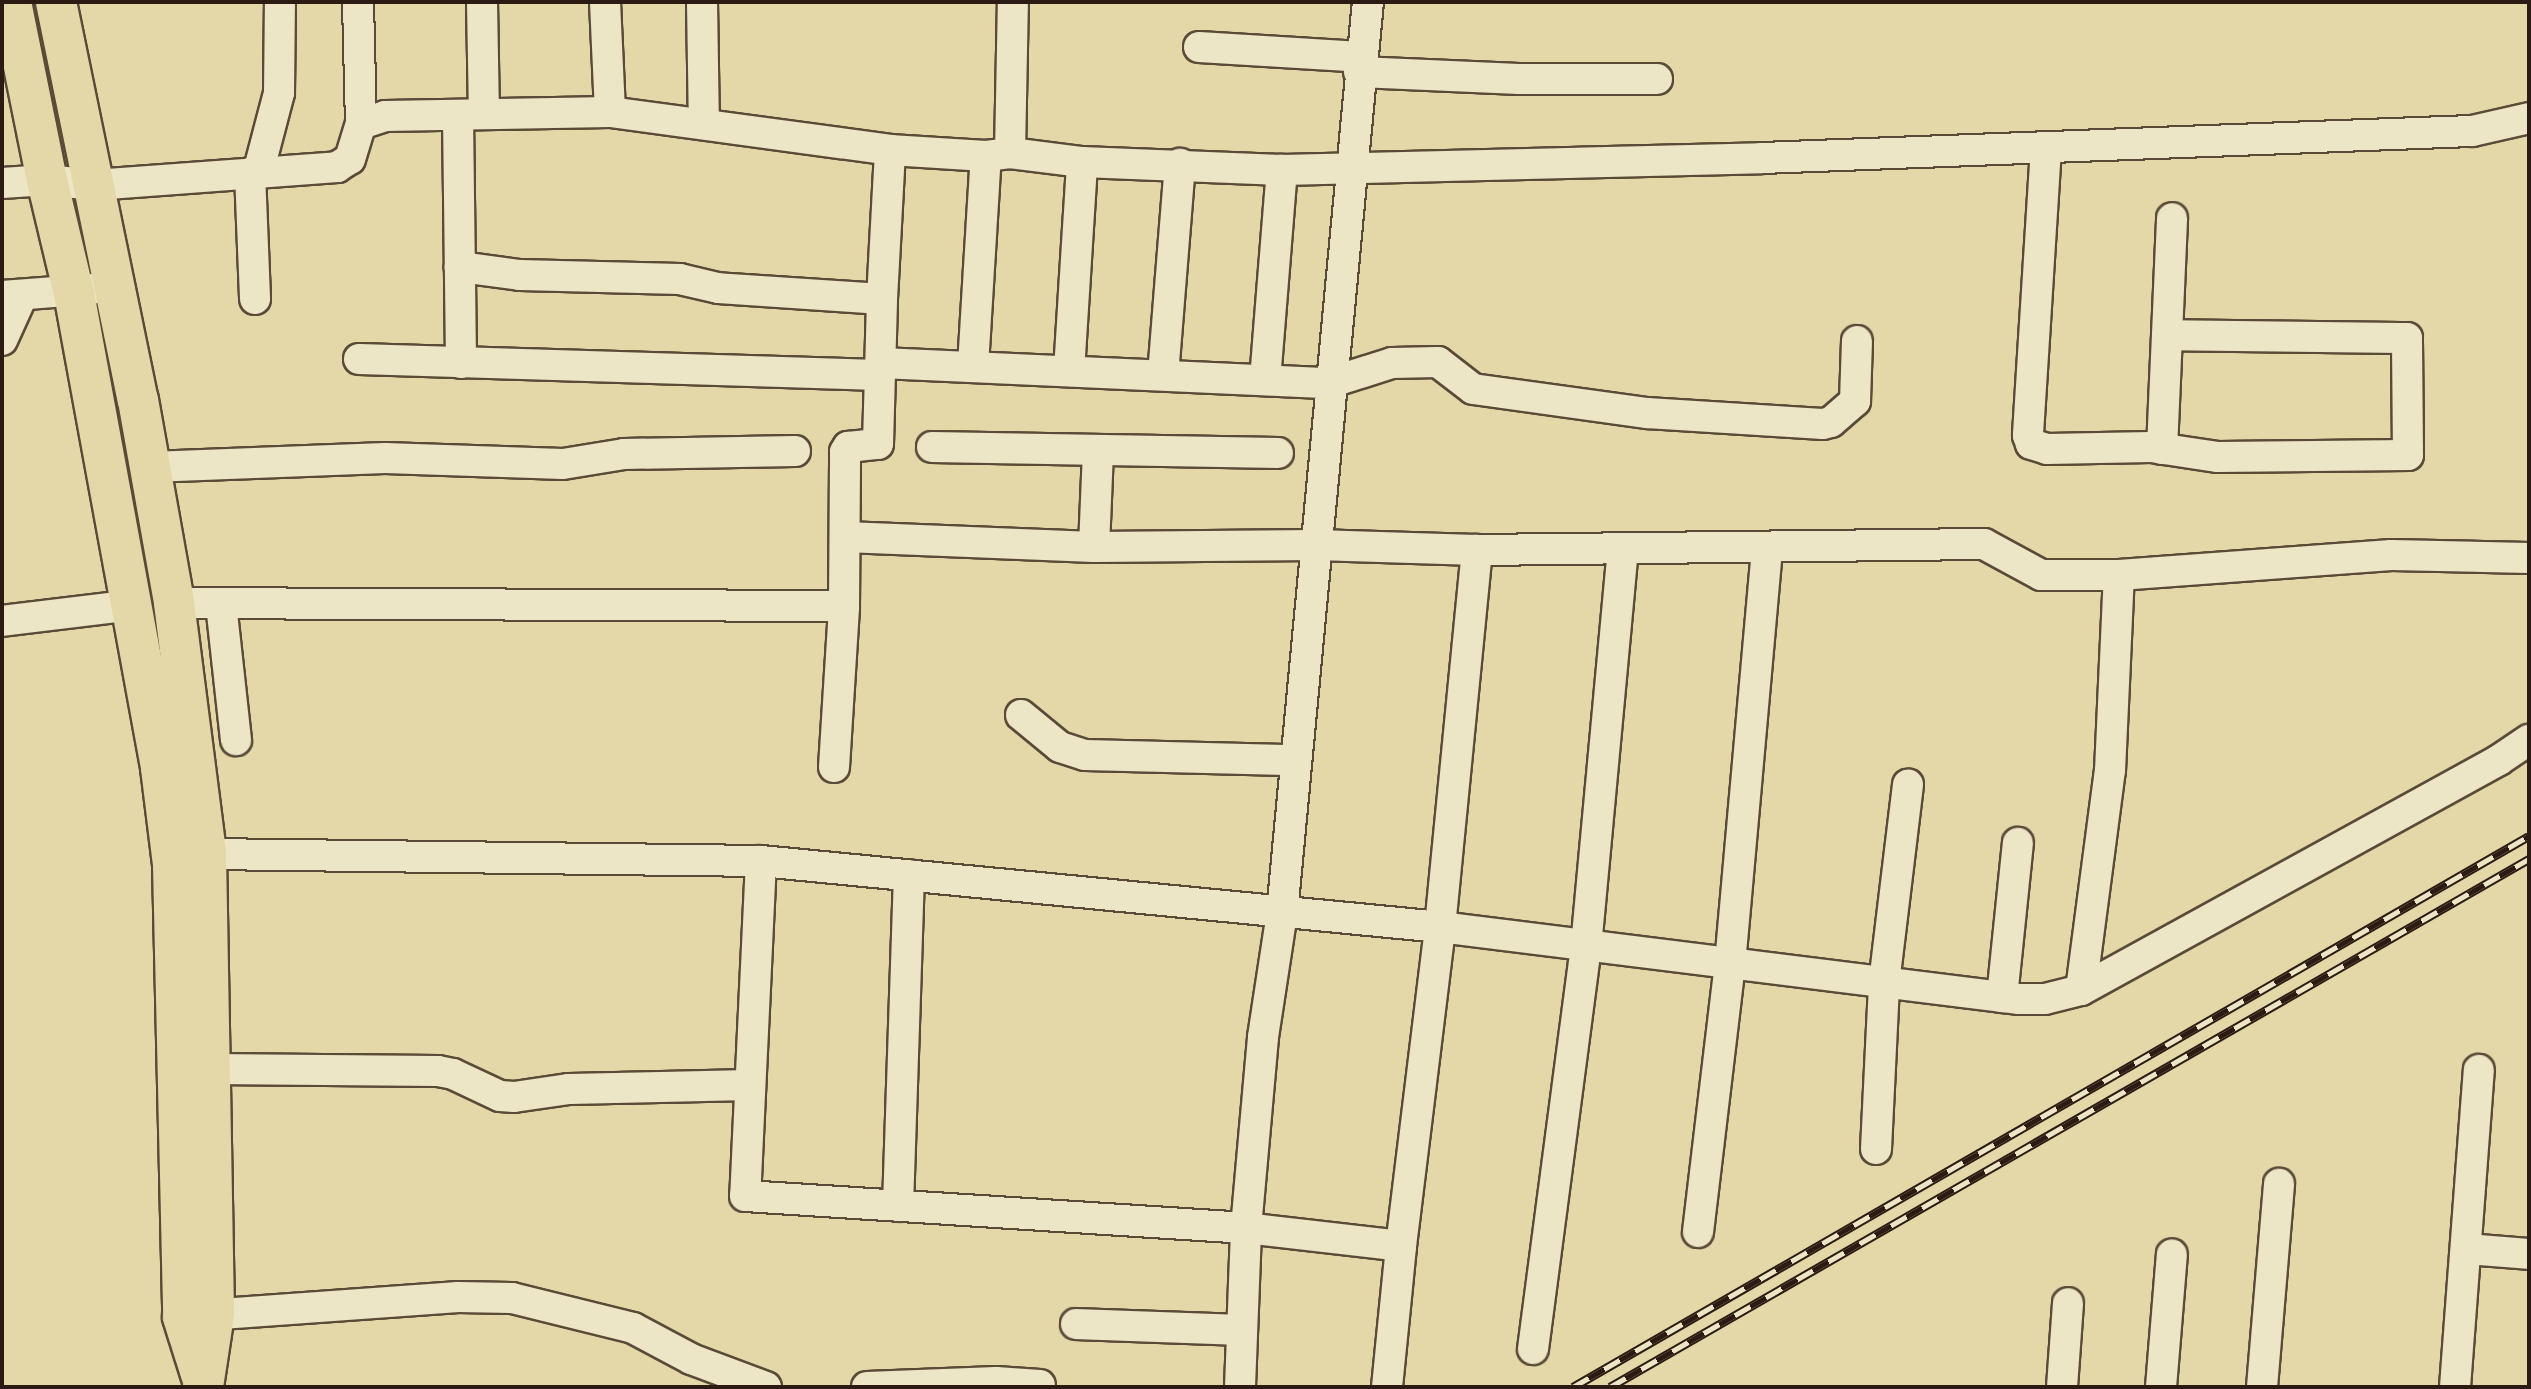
<!DOCTYPE html>
<style>
body{margin:0}
#map{position:relative;width:2531px;height:1389px;overflow:hidden;background:#e4d8a8;font-family:"EB Garamond",serif}
div>[style]{position:absolute}
[style*='--x']{left:calc(var(--x)*1px);top:calc(var(--y)*1px);width:calc(var(--w)*1px);rotate:calc(var(--a)*1deg)}
.roads{filter:drop-shadow(2px 0 #5a4a38) drop-shadow(-2px 0 #5a4a38) drop-shadow(0 2px #5a4a38) drop-shadow(0 -2px #5a4a38)}
.minor>*{height:30px;margin:-15px;padding:0 15px;transform-origin:15px;border-radius:15px;background:#ede6c6}
.major>*{height:40px;margin:-20px;padding:0 20px;transform-origin:20px;border-radius:20px;background:#e4d8a8}
.rail>*{height:9px;margin-top:-4.5px;transform-origin:0;background:repeating-linear-gradient(90deg,#ede6c6 0 18px,#2c1b12 0 36px);box-sizing:border-box;border-block:2px solid #2c1b12}
span{translate:-50% -50%;white-space:nowrap;text-align:center;line-height:1.15;-webkit-text-stroke:6px #ede6c6;paint-order:stroke}
.frame{position:absolute;inset:0;border:4px solid #2c1b12;pointer-events:none}
</style>
<div id="map">
<div class="roads">
<div class="minor">
<div style="--x:358;--y:2;--w:122;--a:88.6"></div>
<div style="--x:482;--y:2;--w:112;--a:89"></div>
<div style="--x:605;--y:2;--w:110;--a:87.4"></div>
<div style="--x:702;--y:2;--w:122;--a:89.1"></div>
<div style="--x:1199;--y:47;--w:162;--a:3.5"></div>
<div style="--x:1359;--y:72;--w:160;--a:2.5"></div>
<div style="--x:1519;--y:79;--w:138;--a:0"></div>
<div style="--x:458;--y:115;--w:248;--a:89.3"></div>
<div style="--x:2046;--y:148;--w:288;--a:93.6"></div>
<div style="--x:2028;--y:435;--w:9;--a:72"></div>
<div style="--x:2031;--y:444;--w:17;--a:17"></div>
<div style="--x:2047;--y:449;--w:104;--a:-1.1"></div>
<div style="--x:2151;--y:447;--w:68;--a:8.5"></div>
<div style="--x:2218;--y:457;--w:190;--a:-0.6"></div>
<div style="--x:2408;--y:455;--w:117;--a:-90.5"></div>
<div style="--x:2407;--y:338;--w:240;--a:-179.3"></div>
<div style="--x:1010;--y:153;--w:151;--a:-88.9"></div>
<div style="--x:250;--y:173;--w:126;--a:87.7"></div>
<div style="--x:258;--y:173;--w:83;--a:-75.3"></div>
<div style="--x:279;--y:93;--w:91;--a:-89.4"></div>
<div style="--x:2;--y:183;--w:45;--a:-3.8"></div>
<div style="--x:47;--y:180;--w:47;--a:6.1"></div>
<div style="--x:94;--y:185;--w:244;--a:-4.2"></div>
<div style="--x:337;--y:167;--w:15;--a:-32"></div>
<div style="--x:350;--y:159;--w:37;--a:-73"></div>
<div style="--x:361;--y:124;--w:25;--a:-18"></div>
<div style="--x:385;--y:116;--w:225;--a:-1"></div>
<div style="--x:610;--y:112;--w:283;--a:7.7"></div>
<div style="--x:890;--y:150;--w:96;--a:3.6"></div>
<div style="--x:986;--y:156;--w:24;--a:-7"></div>
<div style="--x:1010;--y:153;--w:73;--a:7.1"></div>
<div style="--x:1082;--y:162;--w:200;--a:2.3"></div>
<div style="--x:1282;--y:170;--w:480;--a:-1.4"></div>
<div style="--x:1762;--y:158;--w:711;--a:-2.18"></div>
<div style="--x:2472;--y:131;--w:58;--a:-12.8"></div>
<div style="--x:2;--y:296;--w:90;--a:-4.4"></div>
<div style="--x:882;--y:299;--w:149;--a:-86.9"></div>
<div style="--x:2;--y:340;--w:48;--a:-65.6"></div>
<div style="--x:359;--y:359;--w:521;--a:1.76"></div>
<div style="--x:881;--y:363;--w:448;--a:2.6"></div>
<div style="--x:1329;--y:383;--w:66;--a:-17.6"></div>
<div style="--x:1392;--y:363;--w:46;--a:-1.2"></div>
<div style="--x:1438;--y:362;--w:44;--a:37.6"></div>
<div style="--x:1473;--y:389;--w:176;--a:7.9"></div>
<div style="--x:1647;--y:413;--w:176;--a:3.6"></div>
<div style="--x:1823;--y:424;--w:8;--a:-14"></div>
<div style="--x:1831;--y:422;--w:32;--a:-41"></div>
<div style="--x:1855;--y:401;--w:60;--a:-88.1"></div>
<div style="--x:973;--y:366;--w:210;--a:-86.5"></div>
<div style="--x:1069;--y:371;--w:209;--a:-86.4"></div>
<div style="--x:1163;--y:375;--w:212;--a:-85.4"></div>
<div style="--x:1265;--y:380;--w:211;--a:-85.4"></div>
<div style="--x:932;--y:447;--w:346;--a:1"></div>
<div style="--x:2162;--y:449;--w:231;--a:-87.5"></div>
<div style="--x:150;--y:467;--w:235;--a:-2.2"></div>
<div style="--x:385;--y:458;--w:178;--a:1.9"></div>
<div style="--x:563;--y:464;--w:62;--a:-9.3"></div>
<div style="--x:624;--y:454;--w:171;--a:-1"></div>
<div style="--x:845;--y:537;--w:249;--a:2.3"></div>
<div style="--x:1094;--y:547;--w:221;--a:-0.5"></div>
<div style="--x:1315;--y:545;--w:162;--a:1.8"></div>
<div style="--x:1094;--y:547;--w:97;--a:-87.6"></div>
<div style="--x:174;--y:603;--w:670;--a:0.26"></div>
<div style="--x:844;--y:606;--w:154;--a:-89.6"></div>
<div style="--x:845;--y:452;--w:6;--a:-59"></div>
<div style="--x:848;--y:447;--w:30;--a:-6"></div>
<div style="--x:878;--y:444;--w:145;--a:-88.4"></div>
<div style="--x:882;--y:299;--w:164;--a:-176.2"></div>
<div style="--x:718;--y:288;--w:39;--a:-167"></div>
<div style="--x:680;--y:279;--w:160;--a:-178.6"></div>
<div style="--x:520;--y:275;--w:61;--a:-172.4"></div>
<div style="--x:221;--y:604;--w:137;--a:83.7"></div>
<div style="--x:2;--y:621;--w:133;--a:-6.9"></div>
<div style="--x:1021;--y:715;--w:50;--a:39.4"></div>
<div style="--x:1060;--y:747;--w:26;--a:18"></div>
<div style="--x:1085;--y:755;--w:211;--a:1.4"></div>
<div style="--x:834;--y:767;--w:161;--a:-86.4"></div>
<div style="--x:206;--y:854;--w:555;--a:0.72"></div>
<div style="--x:761;--y:861;--w:682;--a:5.55"></div>
<div style="--x:1440;--y:927;--w:582;--a:7.1"></div>
<div style="--x:2018;--y:999;--w:27;--a:0"></div>
<div style="--x:2045;--y:999;--w:37;--a:-14"></div>
<div style="--x:2081;--y:990;--w:477;--a:-28.8"></div>
<div style="--x:2499;--y:760;--w:36;--a:-34"></div>
<div style="--x:761;--y:861;--w:335;--a:92.7"></div>
<div style="--x:745;--y:1196;--w:502;--a:3.65"></div>
<div style="--x:1246;--y:1228;--w:156;--a:6.6"></div>
<div style="--x:1401;--y:1246;--w:321;--a:-83"></div>
<div style="--x:1440;--y:927;--w:379;--a:-84.4"></div>
<div style="--x:1477;--y:550;--w:507;--a:-0.68"></div>
<div style="--x:1984;--y:544;--w:65;--a:28.5"></div>
<div style="--x:2041;--y:575;--w:78;--a:0"></div>
<div style="--x:2119;--y:575;--w:273;--a:-4.2"></div>
<div style="--x:2391;--y:555;--w:138;--a:1.2"></div>
<div style="--x:2081;--y:990;--w:221;--a:-82.5"></div>
<div style="--x:2110;--y:771;--w:196;--a:-87.4"></div>
<div style="--x:2002;--y:997;--w:155;--a:-84.1"></div>
<div style="--x:210;--y:1069;--w:228;--a:0.5"></div>
<div style="--x:438;--y:1071;--w:15;--a:11"></div>
<div style="--x:453;--y:1074;--w:52;--a:25.1"></div>
<div style="--x:500;--y:1096;--w:14;--a:4"></div>
<div style="--x:514;--y:1097;--w:56;--a:-8.3"></div>
<div style="--x:569;--y:1089;--w:181;--a:-1.3"></div>
<div style="--x:1876;--y:1149;--w:166;--a:-87.2"></div>
<div style="--x:1884;--y:983;--w:200;--a:-83.1"></div>
<div style="--x:898;--y:1206;--w:331;--a:-88.1"></div>
<div style="--x:1698;--y:1232;--w:270;--a:-83.2"></div>
<div style="--x:1730;--y:964;--w:417;--a:-84.9"></div>
<div style="--x:2466;--y:1249;--w:63;--a:4.5"></div>
<div style="--x:193;--y:1316;--w:266;--a:-4.1"></div>
<div style="--x:458;--y:1297;--w:54;--a:1.1"></div>
<div style="--x:512;--y:1298;--w:125;--a:13.9"></div>
<div style="--x:633;--y:1328;--w:66;--a:28.1"></div>
<div style="--x:691;--y:1359;--w:80;--a:20.5"></div>
<div style="--x:1076;--y:1324;--w:165;--a:2.1"></div>
<div style="--x:1533;--y:1349;--w:405;--a:-82.5"></div>
<div style="--x:1586;--y:947;--w:398;--a:-84.7"></div>
<div style="--x:867;--y:1387;--w:129;--a:-2.2"></div>
<div style="--x:996;--y:1382;--w:44;--a:3.9"></div>
<div style="--x:1240;--y:1387;--w:159;--a:-87.8"></div>
<div style="--x:1246;--y:1228;--w:192;--a:-84.9"></div>
<div style="--x:1263;--y:1037;--w:125;--a:-81.3"></div>
<div style="--x:1282;--y:913;--w:915;--a:-84.61"></div>
<div style="--x:1387;--y:1387;--w:142;--a:-84.3"></div>
<div style="--x:2062;--y:1387;--w:84;--a:-85.9"></div>
<div style="--x:2161;--y:1387;--w:133;--a:-85.3"></div>
<div style="--x:2262;--y:1387;--w:204;--a:-85.2"></div>
<div style="--x:2455;--y:1387;--w:318;--a:-85.7"></div>
</div>
<div class="major">
<div style="--x:11;--y:2;--w:182;--a:78.6"></div>
<div style="--x:47;--y:180;--w:116;--a:76.6"></div>
<div style="--x:74;--y:293;--w:483;--a:79.6"></div>
<div style="--x:161;--y:768;--w:98;--a:82.9"></div>
<div style="--x:173;--y:865;--w:452;--a:88.7"></div>
<div style="--x:183;--y:1317;--w:60;--a:72.5"></div>
<div style="--x:56;--y:2;--w:406;--a:78.4"></div>
<div style="--x:138;--y:400;--w:206;--a:79.9"></div>
<div style="--x:174;--y:603;--w:253;--a:82.7"></div>
<div style="--x:206;--y:854;--w:460;--a:89"></div>
<div style="--x:214;--y:1314;--w:74;--a:98.6"></div>
</div>
</div>
<div class="rail">
<div style="--x:1573;--y:1387;--w:1103;--a:-29.96"></div>
<div style="--x:1610;--y:1387;--w:1060;--a:-29.88"></div>
</div>
<div class="frame"></div>
</div>
